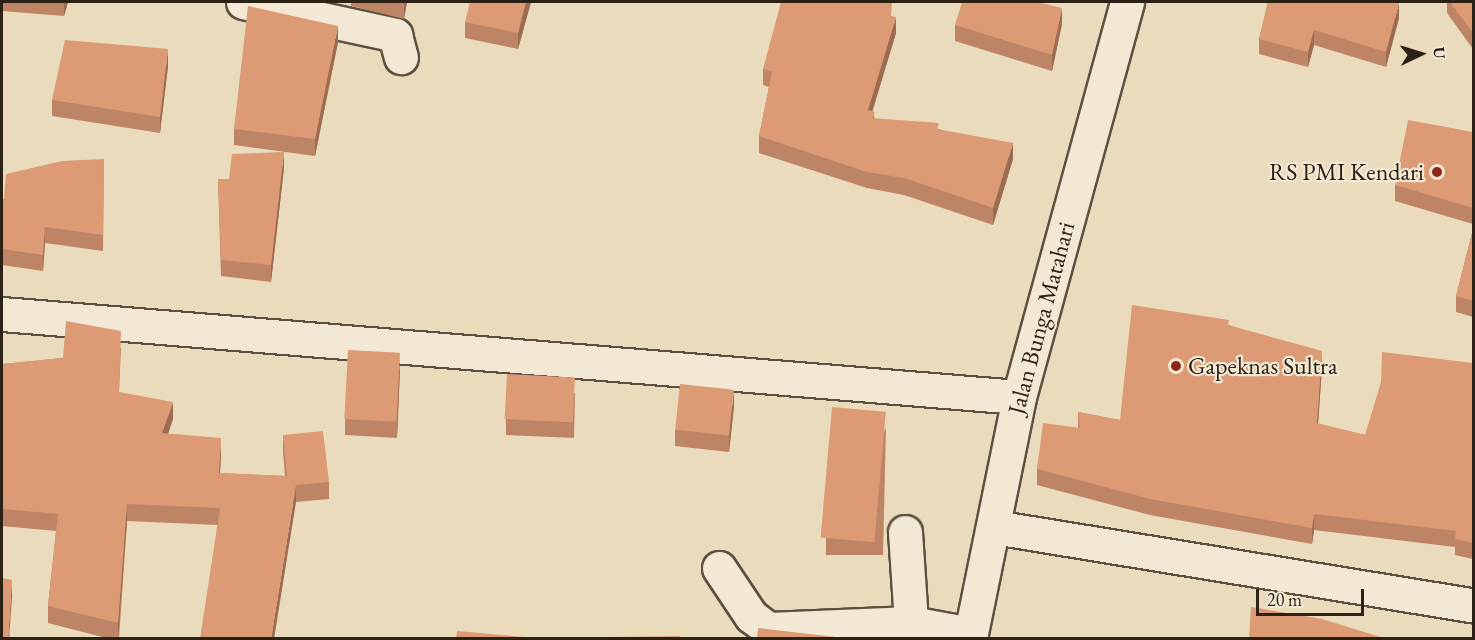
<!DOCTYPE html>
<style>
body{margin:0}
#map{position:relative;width:1475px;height:640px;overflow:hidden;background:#ebdbbd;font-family:"EB Garamond",serif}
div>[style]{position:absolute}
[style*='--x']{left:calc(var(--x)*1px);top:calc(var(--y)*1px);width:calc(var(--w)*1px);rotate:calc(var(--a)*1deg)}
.roads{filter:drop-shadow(2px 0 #5c503f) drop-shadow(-2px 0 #5c503f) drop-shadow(0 2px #5c503f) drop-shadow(0 -2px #5c503f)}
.minor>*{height:33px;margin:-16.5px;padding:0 16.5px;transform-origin:16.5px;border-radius:16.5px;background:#f2e8d4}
.wall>*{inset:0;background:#bd8465}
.shaded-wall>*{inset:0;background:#9a6c52}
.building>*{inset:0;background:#dc9a75;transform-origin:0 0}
.dots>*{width:16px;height:16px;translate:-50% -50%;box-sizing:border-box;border:3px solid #f2e8d4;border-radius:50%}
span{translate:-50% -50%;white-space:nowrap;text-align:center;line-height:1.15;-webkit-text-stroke:4.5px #f2e8d4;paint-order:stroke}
.poi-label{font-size:24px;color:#2c2115}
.right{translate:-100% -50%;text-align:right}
.left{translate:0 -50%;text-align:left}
.street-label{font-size:24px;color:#2c2115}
.frame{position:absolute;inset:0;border:3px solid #2c2115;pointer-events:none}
.north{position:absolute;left:1391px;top:24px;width:60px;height:60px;-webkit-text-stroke:4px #f2e8d4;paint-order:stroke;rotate:86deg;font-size:16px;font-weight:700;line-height:24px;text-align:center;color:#2c2115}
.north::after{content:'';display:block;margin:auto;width:21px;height:27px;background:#2c2115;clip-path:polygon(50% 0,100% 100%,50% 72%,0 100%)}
.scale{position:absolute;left:1256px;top:589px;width:108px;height:27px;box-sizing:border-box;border:3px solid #2c2115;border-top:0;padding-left:8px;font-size:18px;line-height:21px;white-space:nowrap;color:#2c2115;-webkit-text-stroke:4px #f2e8d4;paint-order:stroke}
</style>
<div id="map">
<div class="roads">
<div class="minor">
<div style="--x:243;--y:2;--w:156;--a:12.2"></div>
<div style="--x:395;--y:35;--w:23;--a:75"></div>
<div style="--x:2;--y:314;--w:1020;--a:4.67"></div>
<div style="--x:994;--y:527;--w:486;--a:9.3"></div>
<div style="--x:905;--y:532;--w:91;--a:86.2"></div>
<div style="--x:719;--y:568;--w:58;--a:56.3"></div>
<div style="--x:751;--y:616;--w:21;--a:37"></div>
<div style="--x:768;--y:629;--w:143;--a:-2.4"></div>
<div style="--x:911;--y:623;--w:61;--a:10.4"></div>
<div style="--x:970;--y:638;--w:246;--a:-78.5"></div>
<div style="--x:1019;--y:397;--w:409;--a:-74.7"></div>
</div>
</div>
<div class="wall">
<div style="clip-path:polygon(2px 2px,68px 2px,64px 16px,2px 11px)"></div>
<div style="clip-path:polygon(351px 2px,407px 2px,404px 19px,351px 6px)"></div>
<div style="clip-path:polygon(531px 2px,518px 49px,465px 38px,465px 22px)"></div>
<div style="clip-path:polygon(1268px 2px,1399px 18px,1386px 67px,1314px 45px,1308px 67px,1259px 54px,1259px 39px)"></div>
<div style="clip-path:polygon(1447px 2px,1473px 2px,1473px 49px,1447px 13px)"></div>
<div style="clip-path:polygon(892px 16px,896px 33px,872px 111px,875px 119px,939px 129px,1013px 159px,993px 225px,904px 195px,867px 188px,759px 153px,759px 136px,769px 87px,763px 85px,763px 69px)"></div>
<div style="clip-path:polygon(1062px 24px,1052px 71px,955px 41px,955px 25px)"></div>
<div style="clip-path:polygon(338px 42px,315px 156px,234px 145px,234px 129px)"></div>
<div style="clip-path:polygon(168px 66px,160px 133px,52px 116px,52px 100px)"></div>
<div style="clip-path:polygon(1473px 132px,1473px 224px,1395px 201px,1395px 185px)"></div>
<div style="clip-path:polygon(104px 159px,103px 251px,45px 243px,43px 271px,2px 265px,2px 199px,4px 199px)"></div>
<div style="clip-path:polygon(284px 168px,271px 282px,221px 276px,218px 179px,229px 179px)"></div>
<div style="clip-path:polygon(1473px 229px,1473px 317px,1456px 312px,1456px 296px)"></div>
<div style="clip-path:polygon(1229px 325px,1322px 367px,1318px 424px,1365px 435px,1473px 363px,1473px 559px,1455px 555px,1455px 547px,1314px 530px,1312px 544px,1150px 515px,1037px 485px,1037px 469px,1078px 428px,1078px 412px,1120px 420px)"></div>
<div style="clip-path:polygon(121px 348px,119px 392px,173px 419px,168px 434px,221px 455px,220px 473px,285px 476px,283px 452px,283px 435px,329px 482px,329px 499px,296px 502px,218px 525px,127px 521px,119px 639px,110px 639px,48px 623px,48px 606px,56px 531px,2px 526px,2px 364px,63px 358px)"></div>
<div style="clip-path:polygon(400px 369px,397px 438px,345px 435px,345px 419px)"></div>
<div style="clip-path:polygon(575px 393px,574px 438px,506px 435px,506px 419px)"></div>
<div style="clip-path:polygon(734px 406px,729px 452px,675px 446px,675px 430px)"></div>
<div style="clip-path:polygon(886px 428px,883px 555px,826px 555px,826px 538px)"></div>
</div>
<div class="shaded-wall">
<div style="clip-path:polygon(64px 2px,68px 2px,64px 16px)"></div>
<div style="clip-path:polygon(404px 2px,407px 2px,404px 19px)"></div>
<div style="clip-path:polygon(526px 2px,531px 2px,518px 49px,518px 33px)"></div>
<div style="clip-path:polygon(1399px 3px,1399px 18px,1386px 67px,1386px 52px)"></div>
<div style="clip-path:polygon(1062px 8px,1062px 24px,1052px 71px,1052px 55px)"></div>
<div style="clip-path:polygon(896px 17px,896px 33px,868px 126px,868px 110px)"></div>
<div style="clip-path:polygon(338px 26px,338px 42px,315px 156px,315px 139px)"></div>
<div style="clip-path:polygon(1314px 30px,1314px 45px,1308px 67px,1308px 52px)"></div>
<div style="clip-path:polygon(168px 49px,168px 66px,160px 133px,160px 117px)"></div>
<div style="clip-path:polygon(1013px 143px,1013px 159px,993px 225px,993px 208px)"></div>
<div style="clip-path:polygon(284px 152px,284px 168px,271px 282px,271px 265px)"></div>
<div style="clip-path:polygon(45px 227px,45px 243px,43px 271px,43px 255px)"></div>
<div style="clip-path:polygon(1322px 351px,1322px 367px,1317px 439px,1317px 423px)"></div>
<div style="clip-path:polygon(400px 353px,400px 369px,397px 438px,397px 422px)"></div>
<div style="clip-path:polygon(734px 390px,734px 406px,729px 452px,729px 435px)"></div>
<div style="clip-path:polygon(173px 402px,173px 419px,162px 451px,162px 433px)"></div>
<div style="clip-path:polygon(221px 438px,221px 455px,219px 490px,219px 473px)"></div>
<div style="clip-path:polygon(296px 485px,296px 502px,274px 639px,271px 639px)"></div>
<div style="clip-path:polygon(127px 504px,127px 521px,118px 639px,118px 623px)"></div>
<div style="clip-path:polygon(1314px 514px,1314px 530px,1312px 544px,1312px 528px)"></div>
<div style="clip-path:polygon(12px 580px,12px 597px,9px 639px,8px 639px)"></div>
</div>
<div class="building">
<div style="clip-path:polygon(470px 2px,526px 2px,518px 33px,465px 22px)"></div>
<div style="clip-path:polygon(781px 2px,892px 2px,891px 16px,896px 17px,868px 110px,875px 112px,872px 118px,939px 123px,937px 129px,1013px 143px,993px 208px,904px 178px,867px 172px,759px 136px,772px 71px,763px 69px)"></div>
<div style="clip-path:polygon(962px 2px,1037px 2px,1062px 8px,1052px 55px,955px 25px)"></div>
<div style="clip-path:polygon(1268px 2px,1397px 2px,1399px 3px,1386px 52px,1314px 30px,1308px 52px,1259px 39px)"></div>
<div style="clip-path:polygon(1450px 2px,1473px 2px,1473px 33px)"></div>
<div style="clip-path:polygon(248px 6px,338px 26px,315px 139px,234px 129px)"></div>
<div style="clip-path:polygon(65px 40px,168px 49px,160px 117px,52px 100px)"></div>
<div style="clip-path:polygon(1408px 120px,1473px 132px,1473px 208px,1395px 185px)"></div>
<div style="clip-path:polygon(284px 152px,271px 265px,221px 260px,218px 179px,229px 179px,232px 154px)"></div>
<div style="clip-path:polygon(104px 159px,103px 235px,45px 227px,43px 255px,2px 249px,2px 199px,4px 199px,6px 174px,62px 161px)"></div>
<div style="clip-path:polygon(1473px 229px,1473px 301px,1456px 296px)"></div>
<div style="clip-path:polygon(1132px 305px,1229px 320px,1228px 325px,1322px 351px,1317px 423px,1365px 435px,1381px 382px,1382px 352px,1473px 363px,1473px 543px,1455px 539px,1456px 531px,1314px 514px,1312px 528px,1150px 499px,1037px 469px,1043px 423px,1080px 428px,1078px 412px,1120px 420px)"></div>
<div style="clip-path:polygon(66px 321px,121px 331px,119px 392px,173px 402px,162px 433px,221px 438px,219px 473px,287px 476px,283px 435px,323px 431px,329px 482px,296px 485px,271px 639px,200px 639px,220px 508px,127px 504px,118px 623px,48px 606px,58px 514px,2px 509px,2px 364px,63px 358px)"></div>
<div style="left:348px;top:350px;width:52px;height:69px;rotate:3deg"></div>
<div style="left:507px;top:374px;width:68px;height:45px;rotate:3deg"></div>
<div style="left:680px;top:384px;width:54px;height:46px;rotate:6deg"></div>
<div style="left:832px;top:407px;width:54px;height:131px;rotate:5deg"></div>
<div style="clip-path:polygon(2px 578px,12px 580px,8px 639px,2px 639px)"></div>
<div style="clip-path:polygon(1251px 607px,1322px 619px,1387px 639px,1249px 639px)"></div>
<div style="clip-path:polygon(758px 628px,853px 639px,757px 639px)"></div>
<div style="clip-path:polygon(457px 631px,524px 637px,524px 639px,456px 639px)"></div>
<div style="clip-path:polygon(680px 636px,680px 639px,610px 639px,610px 637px)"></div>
</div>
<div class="dots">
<div style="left:1437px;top:172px;background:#8f2418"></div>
<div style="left:1176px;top:366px;background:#8f2418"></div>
</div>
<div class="poi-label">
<span class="right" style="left:1424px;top:172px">RS PMI Kendari</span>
<span class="left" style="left:1188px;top:366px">Gapeknas Sultra</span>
</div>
<div class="street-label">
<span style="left:1041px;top:318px;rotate:-75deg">Jalan Bunga Matahari</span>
</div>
<div class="frame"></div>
<div class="north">U</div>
<div class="scale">20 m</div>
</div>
